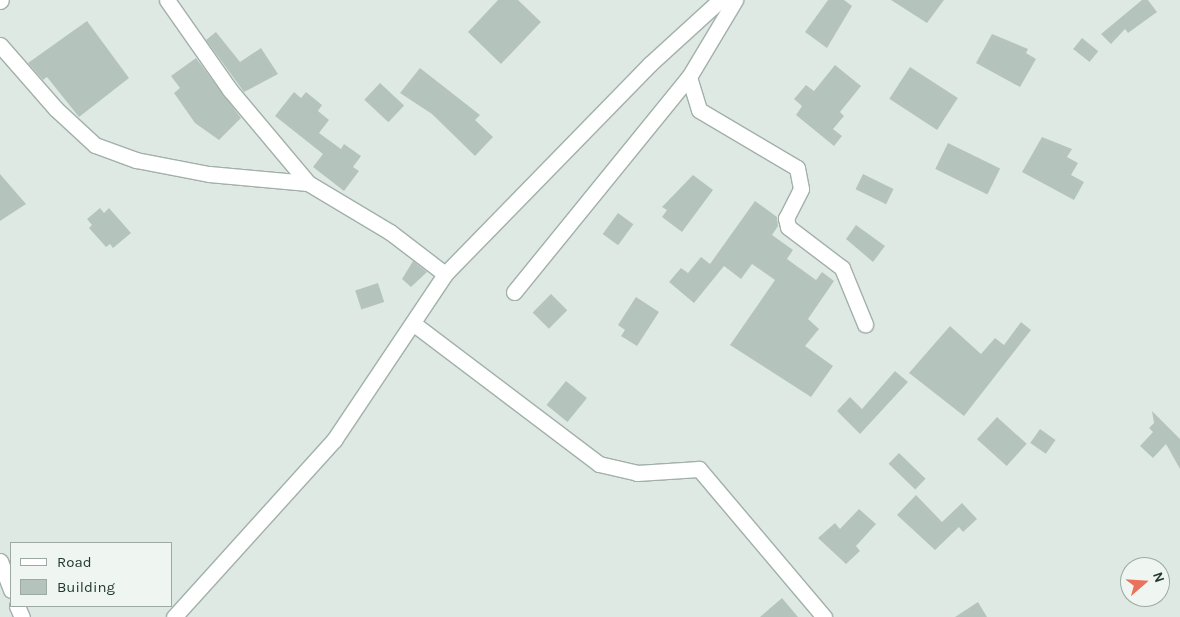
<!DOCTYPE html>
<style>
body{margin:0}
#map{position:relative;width:1180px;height:617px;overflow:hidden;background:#dfe9e4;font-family:Karla,sans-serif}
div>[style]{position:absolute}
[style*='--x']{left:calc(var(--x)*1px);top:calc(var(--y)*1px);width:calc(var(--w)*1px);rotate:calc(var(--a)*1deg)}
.building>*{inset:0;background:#b4c4bc;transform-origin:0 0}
.roads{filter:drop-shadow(1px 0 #a2b0aa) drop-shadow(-1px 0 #a2b0aa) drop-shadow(0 1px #a2b0aa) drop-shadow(0 -1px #a2b0aa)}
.minor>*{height:15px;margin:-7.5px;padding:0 7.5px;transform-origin:7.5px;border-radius:7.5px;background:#fff}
span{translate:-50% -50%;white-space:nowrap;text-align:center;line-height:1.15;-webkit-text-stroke:4.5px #eff6f2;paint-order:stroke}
.legend{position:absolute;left:10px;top:542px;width:162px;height:65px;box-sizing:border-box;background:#eff6f2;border:1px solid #9daaa4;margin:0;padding:6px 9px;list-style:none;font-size:15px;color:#213830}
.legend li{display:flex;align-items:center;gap:10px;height:25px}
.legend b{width:25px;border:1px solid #9daaa4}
.north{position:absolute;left:1120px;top:557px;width:50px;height:50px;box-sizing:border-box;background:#eff6f2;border:1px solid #9daaa4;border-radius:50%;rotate:71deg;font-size:14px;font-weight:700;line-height:20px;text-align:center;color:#213830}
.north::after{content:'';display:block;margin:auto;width:18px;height:22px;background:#ea725c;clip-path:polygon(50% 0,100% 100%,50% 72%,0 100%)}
</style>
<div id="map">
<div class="building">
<div style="clip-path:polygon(498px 0,518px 0,541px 22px,501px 64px,468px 32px)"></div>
<div style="clip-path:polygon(828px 0,844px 0,852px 6px,827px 48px,805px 32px)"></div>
<div style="clip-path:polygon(891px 0,944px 0,927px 23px)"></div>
<div style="clip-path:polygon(1142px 0,1148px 0,1157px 12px,1128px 33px,1125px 29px,1111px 44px,1101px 34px)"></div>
<div style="clip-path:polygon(87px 21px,129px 78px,79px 117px,47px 77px,43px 80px,28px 63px)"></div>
<div style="clip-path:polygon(216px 32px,240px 62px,261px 48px,278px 74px,244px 92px,206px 40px)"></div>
<div style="clip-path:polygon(992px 34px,1028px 49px,1026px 53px,1036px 59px,1020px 87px,976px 63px)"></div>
<div style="left:1082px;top:38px;width:21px;height:14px;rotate:39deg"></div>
<div style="clip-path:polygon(196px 58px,241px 118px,219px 140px,195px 123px,174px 93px,180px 88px,171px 76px)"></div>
<div style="clip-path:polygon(835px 65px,861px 86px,840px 112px,844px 116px,833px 129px,842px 136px,834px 146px,796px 115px,802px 106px,794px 99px,806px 85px,814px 91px)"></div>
<div style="left:910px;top:67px;width:57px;height:38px;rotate:33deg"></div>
<div style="clip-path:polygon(420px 68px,480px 115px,475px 120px,493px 137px,475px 156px,432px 114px,400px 93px)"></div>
<div style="left:380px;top:83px;width:33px;height:23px;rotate:43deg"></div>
<div style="clip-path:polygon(294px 92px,301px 98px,306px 92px,322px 105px,318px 111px,329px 120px,319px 133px,341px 149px,344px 144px,361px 156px,353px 167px,359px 171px,344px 191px,313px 167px,323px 154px,275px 116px)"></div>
<div style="clip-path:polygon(1042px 137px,1072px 149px,1067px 157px,1078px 163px,1071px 175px,1084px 182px,1074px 200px,1022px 172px)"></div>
<div style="left:948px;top:143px;width:58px;height:29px;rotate:26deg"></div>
<div style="clip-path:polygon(0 174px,26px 204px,0 221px)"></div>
<div style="left:863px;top:174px;width:34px;height:17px;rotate:26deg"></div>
<div style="clip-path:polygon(693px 175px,713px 190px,682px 232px,662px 217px,667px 210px,662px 207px)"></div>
<div style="clip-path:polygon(755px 201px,777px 217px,778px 226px,772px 235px,793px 250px,787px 259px,816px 280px,822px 272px,834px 281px,808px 319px,819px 329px,805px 346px,833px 366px,811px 397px,730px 345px,775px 280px,752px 264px,741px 279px,724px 266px,694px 303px,669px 282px,681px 268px,688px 273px,701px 257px,710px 264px)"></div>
<div style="clip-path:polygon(100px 208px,104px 213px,109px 208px,131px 233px,113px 248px,110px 244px,106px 247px,89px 228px,92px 225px,87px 219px)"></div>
<div style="left:618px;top:213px;width:19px;height:26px;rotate:36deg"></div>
<div style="clip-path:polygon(856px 225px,885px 246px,873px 262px,846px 239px)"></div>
<div style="clip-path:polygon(413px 261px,427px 272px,411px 287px,402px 279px)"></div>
<div style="left:378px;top:283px;width:20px;height:24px;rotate:72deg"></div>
<div style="left:551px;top:294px;width:23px;height:26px;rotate:45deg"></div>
<div style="clip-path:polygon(636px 297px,659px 312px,637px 346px,621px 336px,625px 330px,618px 325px)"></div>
<div style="clip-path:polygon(1021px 322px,1031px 330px,964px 416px,909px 373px,950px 326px,981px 354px,995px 338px,1004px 345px)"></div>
<div style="clip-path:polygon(895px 371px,908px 382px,860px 434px,837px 411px,850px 397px,862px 409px)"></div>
<div style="left:566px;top:381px;width:27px;height:31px;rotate:39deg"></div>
<div style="clip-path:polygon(1152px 411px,1180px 439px,1180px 469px,1166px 444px,1153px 458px,1140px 446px,1153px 432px,1149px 428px,1154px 423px)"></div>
<div style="left:997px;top:417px;width:40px;height:30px;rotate:42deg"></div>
<div style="left:1040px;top:429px;width:19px;height:17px;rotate:35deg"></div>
<div style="left:899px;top:453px;width:37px;height:15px;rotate:44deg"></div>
<div style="clip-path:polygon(916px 495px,942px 522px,962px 503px,977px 519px,963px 532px,959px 527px,935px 550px,897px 515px)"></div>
<div style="clip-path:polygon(859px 509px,876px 524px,856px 546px,860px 551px,846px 564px,818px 538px,835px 523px,840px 529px)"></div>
<div style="clip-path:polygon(782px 598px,798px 617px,760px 617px)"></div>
<div style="clip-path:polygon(978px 602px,987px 617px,955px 617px)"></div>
</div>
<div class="roads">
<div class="minor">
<div style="--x:167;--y:0;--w:110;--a:55"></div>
<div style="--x:230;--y:90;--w:121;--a:50"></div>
<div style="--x:308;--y:183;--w:96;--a:30.9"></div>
<div style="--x:390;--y:232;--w:69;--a:37.4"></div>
<div style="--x:0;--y:1;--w:1;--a:-45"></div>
<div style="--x:0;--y:45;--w:85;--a:48.8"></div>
<div style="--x:56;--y:109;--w:53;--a:42.7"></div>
<div style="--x:95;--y:145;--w:44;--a:20.1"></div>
<div style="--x:136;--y:160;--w:74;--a:10.9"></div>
<div style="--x:209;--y:174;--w:99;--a:5.2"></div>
<div style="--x:689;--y:77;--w:34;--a:73"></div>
<div style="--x:699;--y:110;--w:114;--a:30.6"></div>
<div style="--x:797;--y:168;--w:21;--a:79"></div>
<div style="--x:801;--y:189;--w:33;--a:117"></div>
<div style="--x:786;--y:218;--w:9;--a:77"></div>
<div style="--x:788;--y:227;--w:68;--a:37.2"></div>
<div style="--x:842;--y:268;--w:61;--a:67.7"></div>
<div style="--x:514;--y:292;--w:277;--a:-50.9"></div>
<div style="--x:689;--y:77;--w:90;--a:-59.1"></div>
<div style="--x:414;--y:324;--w:232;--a:37.1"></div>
<div style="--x:599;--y:464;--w:39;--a:13"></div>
<div style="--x:637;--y:473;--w:62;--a:-3.7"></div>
<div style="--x:699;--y:469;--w:194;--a:49.8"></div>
<div style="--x:0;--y:561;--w:31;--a:69"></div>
<div style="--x:17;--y:606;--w:12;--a:66"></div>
<div style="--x:174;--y:617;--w:239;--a:-47.9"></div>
<div style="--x:334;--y:440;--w:200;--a:-56.2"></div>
<div style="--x:445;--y:274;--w:293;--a:-45.7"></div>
<div style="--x:650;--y:64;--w:95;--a:-42.4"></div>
</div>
</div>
<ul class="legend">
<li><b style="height:6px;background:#fff"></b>Road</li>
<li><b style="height:14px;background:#b4c4bc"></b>Building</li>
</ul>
<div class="north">N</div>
</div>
